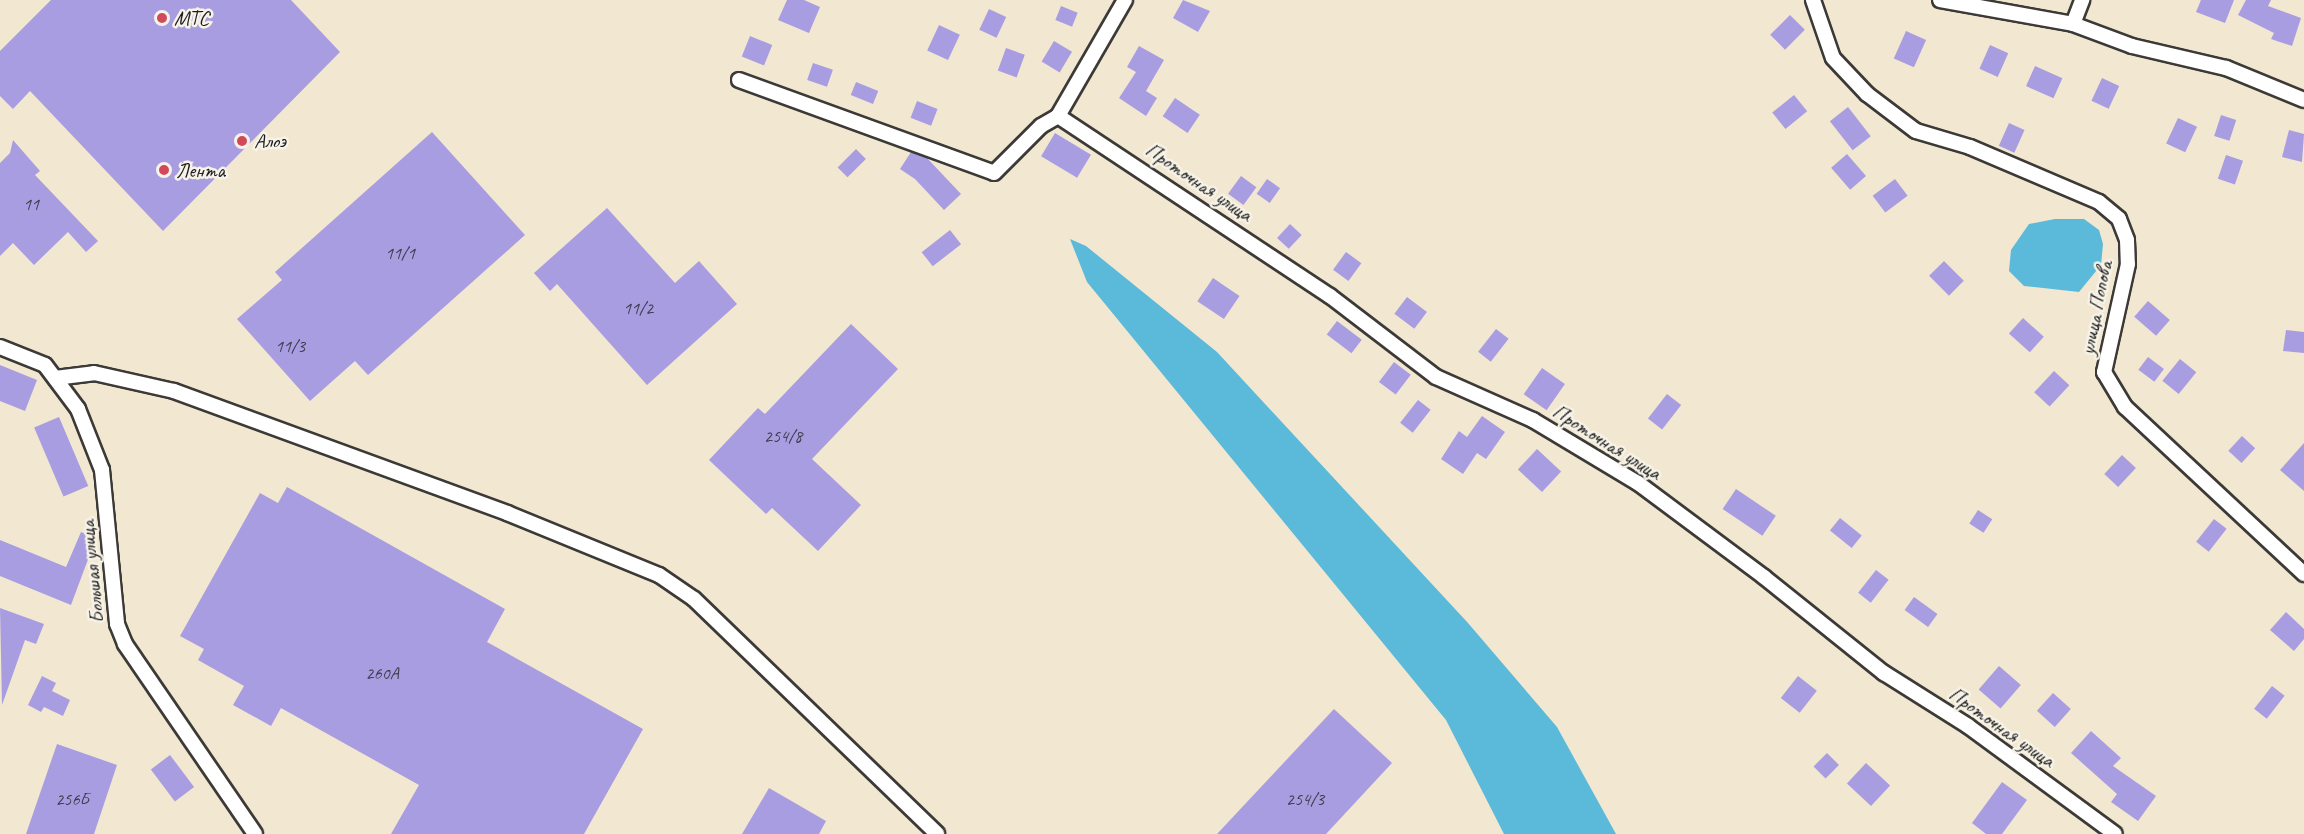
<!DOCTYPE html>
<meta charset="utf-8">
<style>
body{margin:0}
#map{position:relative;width:2304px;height:834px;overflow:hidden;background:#f2e7d0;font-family:Caveat,sans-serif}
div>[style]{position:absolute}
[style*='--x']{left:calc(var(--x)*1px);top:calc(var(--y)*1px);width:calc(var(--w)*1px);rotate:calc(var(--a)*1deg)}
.water>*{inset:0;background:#5bb9d9}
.building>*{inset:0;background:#a99de1;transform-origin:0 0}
.roads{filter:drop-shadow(2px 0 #3c3a37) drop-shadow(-2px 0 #3c3a37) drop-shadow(0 2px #3c3a37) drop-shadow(0 -2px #3c3a37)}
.minor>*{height:14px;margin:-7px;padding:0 7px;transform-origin:7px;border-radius:7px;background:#fff}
.dots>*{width:16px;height:16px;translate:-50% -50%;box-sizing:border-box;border:3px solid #f7f3e8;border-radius:50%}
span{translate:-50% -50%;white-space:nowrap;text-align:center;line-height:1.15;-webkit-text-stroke:5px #f7f3e8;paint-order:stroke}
.number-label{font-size:18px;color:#3f3c4d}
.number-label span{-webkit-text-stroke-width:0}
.poi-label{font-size:21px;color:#1c1c1c}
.left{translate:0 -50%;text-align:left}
.street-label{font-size:21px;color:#1c1c1c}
</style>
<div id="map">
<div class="water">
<div style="clip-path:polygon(2055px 219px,2084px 219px,2099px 230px,2103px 244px,2101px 265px,2079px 292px,2024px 286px,2009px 271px,2011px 250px,2029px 224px)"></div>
<div style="clip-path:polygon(1070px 239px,1086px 246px,1217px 352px,1468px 623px,1557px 727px,1616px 834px,1504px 834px,1446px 720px,1087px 282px)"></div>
</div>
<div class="building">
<div style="clip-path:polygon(51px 0,291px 0,340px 52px,163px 231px,30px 91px,13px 109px,0 96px,0 51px)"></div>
<div style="clip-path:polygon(787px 0,804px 0,820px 7px,809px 33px,778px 20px)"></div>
<div style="clip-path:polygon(1183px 0,1210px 11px,1198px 32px,1173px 18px)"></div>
<div style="clip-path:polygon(2201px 0,2234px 0,2225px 23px,2196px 12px)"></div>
<div style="clip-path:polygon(2246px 0,2271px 0,2268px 6px,2301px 18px,2292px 46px,2271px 39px,2274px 33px,2238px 15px)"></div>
<div style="left:1061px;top:6px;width:18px;height:15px;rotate:22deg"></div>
<div style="left:989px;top:9px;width:19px;height:23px;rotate:25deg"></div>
<div style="left:1790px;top:15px;width:21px;height:28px;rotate:45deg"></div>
<div style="left:939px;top:25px;width:23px;height:28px;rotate:25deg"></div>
<div style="left:1906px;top:31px;width:22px;height:30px;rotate:24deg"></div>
<div style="left:750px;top:36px;width:24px;height:22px;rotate:22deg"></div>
<div style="left:1054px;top:41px;width:21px;height:24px;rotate:31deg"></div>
<div style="left:1990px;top:45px;width:20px;height:26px;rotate:24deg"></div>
<div style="clip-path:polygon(1139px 46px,1164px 60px,1146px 91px,1157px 98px,1146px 116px,1119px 98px,1136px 72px,1127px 67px)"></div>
<div style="left:1006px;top:48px;width:20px;height:24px;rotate:20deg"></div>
<div style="left:813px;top:63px;width:21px;height:18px;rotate:19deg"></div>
<div style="left:2035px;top:66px;width:30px;height:22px;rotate:24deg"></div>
<div style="left:2102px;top:78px;width:19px;height:25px;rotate:25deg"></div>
<div style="left:856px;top:82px;width:24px;height:14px;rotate:22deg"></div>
<div style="left:1794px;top:95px;width:21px;height:28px;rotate:51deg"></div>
<div style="left:1175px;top:98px;width:30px;height:22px;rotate:34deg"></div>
<div style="left:917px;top:101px;width:22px;height:18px;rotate:21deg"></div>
<div style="left:1848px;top:107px;width:37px;height:23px;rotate:52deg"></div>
<div style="left:2221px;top:115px;width:16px;height:22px;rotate:18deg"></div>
<div style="left:2178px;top:118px;width:21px;height:28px;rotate:25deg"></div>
<div style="left:2009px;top:123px;width:17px;height:25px;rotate:24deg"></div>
<div style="clip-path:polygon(2289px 130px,2304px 134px,2302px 162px,2282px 157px)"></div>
<div style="clip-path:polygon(432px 132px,525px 235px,368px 375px,355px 361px,310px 401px,237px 319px,282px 280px,275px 272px)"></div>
<div style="left:1055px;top:133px;width:42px;height:27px;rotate:31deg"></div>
<div style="clip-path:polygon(13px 140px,40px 171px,35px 175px,98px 241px,86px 252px,68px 232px,34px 265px,13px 243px,0 256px,0 163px,10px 153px)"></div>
<div style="left:856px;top:149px;width:14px;height:26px;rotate:45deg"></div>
<div style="clip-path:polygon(911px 152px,927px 158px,961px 194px,944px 210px,915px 179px,900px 169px)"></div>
<div style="left:1847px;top:154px;width:29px;height:21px;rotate:49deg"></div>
<div style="left:2226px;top:155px;width:18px;height:25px;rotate:19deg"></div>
<div style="left:1241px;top:176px;width:19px;height:22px;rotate:36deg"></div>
<div style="left:1267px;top:179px;width:16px;height:18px;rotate:35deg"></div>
<div style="left:1895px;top:179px;width:21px;height:28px;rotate:53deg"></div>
<div style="clip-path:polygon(607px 208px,675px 283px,699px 261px,737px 304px,647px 385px,557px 284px,550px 291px,534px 273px)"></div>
<div style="left:1290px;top:224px;width:16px;height:19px;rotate:43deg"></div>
<div style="left:950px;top:230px;width:18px;height:36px;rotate:52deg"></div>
<div style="left:1346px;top:252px;width:19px;height:22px;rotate:36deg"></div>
<div style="left:1944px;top:261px;width:28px;height:21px;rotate:45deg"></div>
<div style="left:1213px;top:278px;width:32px;height:28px;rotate:34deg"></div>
<div style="left:1407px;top:297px;width:25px;height:21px;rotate:37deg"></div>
<div style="left:2148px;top:301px;width:29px;height:21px;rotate:41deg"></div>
<div style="left:2023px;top:318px;width:28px;height:21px;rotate:42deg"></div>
<div style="left:1337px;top:321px;width:31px;height:17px;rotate:37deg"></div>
<div style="clip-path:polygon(851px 324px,898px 369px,812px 459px,861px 505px,818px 551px,772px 508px,766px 514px,709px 460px,758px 408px,765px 414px)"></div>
<div style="left:1496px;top:329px;width:16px;height:29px;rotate:38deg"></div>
<div style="clip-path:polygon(2286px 330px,2304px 332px,2304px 353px,2283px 351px)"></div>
<div style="left:2148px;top:357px;width:20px;height:16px;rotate:37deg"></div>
<div style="left:2180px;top:359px;width:21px;height:28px;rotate:39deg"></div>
<div style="left:1394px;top:362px;width:21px;height:25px;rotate:37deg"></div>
<div style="clip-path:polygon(0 365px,37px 380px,25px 411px,0 401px)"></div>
<div style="left:1542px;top:368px;width:28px;height:32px;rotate:35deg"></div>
<div style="left:2054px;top:371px;width:21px;height:29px;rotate:43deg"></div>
<div style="left:1667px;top:394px;width:18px;height:31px;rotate:38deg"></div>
<div style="left:1418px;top:400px;width:16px;height:29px;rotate:38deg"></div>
<div style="clip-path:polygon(1482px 416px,1505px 432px,1486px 459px,1477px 453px,1463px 474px,1441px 459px,1459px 431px,1467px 437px)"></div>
<div style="left:59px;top:417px;width:75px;height:27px;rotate:67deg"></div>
<div style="left:2242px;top:436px;width:18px;height:20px;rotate:43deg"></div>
<div style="clip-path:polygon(2304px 443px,2304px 491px,2280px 470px)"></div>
<div style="left:1537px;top:449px;width:33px;height:28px;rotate:43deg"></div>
<div style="left:2122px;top:455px;width:19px;height:26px;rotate:43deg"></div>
<div style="clip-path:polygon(287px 487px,505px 609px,487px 642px,643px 729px,584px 834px,391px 834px,419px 785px,281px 708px,271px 726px,233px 705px,244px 686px,198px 660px,204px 649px,180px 636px,260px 493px,278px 503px)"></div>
<div style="left:1736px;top:489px;width:48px;height:24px;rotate:34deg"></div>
<div style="left:1978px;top:510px;width:17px;height:16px;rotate:33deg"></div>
<div style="left:1840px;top:518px;width:28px;height:16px;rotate:39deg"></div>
<div style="left:2214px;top:519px;width:16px;height:29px;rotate:38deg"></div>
<div style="clip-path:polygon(81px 532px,96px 538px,71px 605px,0 576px,0 540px,66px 567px)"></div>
<div style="left:1876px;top:570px;width:16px;height:29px;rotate:38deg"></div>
<div style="left:1914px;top:597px;width:29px;height:16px;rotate:36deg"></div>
<div style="clip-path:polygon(0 608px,44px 624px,36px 644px,25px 640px,2px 705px)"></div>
<div style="clip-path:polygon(2286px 612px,2304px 629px,2304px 639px,2294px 651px,2270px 630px)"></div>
<div style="left:1999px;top:666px;width:29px;height:31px;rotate:41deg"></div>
<div style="clip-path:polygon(42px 676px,56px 683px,52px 691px,70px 700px,63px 716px,44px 707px,41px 712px,28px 705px)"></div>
<div style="left:1798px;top:676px;width:24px;height:28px;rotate:38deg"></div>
<div style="left:2272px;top:686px;width:16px;height:29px;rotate:38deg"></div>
<div style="left:2053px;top:693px;width:24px;height:24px;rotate:42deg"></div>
<div style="clip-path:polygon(1334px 709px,1392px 763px,1326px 834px,1217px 834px)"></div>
<div style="clip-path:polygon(2091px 731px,2121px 758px,2113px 766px,2156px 796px,2138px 821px,2111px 802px,2117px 794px,2071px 753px)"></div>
<div style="clip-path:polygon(57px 744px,117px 765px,94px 834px,26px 834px)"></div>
<div style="left:1827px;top:753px;width:17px;height:19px;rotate:45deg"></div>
<div style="left:170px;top:755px;width:40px;height:24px;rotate:53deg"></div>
<div style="left:1866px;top:763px;width:33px;height:28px;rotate:43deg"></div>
<div style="clip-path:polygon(2002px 782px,2027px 800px,2002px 834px,1986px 834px,1972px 823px)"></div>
<div style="clip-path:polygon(769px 788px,826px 821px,819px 834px,742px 834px)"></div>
</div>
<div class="roads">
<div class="minor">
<div style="--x:1813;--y:0;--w:61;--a:71"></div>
<div style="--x:1833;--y:58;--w:50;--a:46.6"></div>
<div style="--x:1867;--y:94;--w:61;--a:37.1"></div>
<div style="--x:1916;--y:131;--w:56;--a:16.5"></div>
<div style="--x:1970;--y:147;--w:140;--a:23.1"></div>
<div style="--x:2099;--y:202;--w:26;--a:40"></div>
<div style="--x:2119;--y:219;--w:22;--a:69"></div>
<div style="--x:2127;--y:240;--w:24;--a:88"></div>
<div style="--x:2128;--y:264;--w:111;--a:102.5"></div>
<div style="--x:2104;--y:372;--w:41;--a:59"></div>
<div style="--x:2125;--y:407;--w:245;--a:43"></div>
<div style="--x:1940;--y:0;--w:135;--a:10.2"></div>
<div style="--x:2073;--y:24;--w:63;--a:20.4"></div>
<div style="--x:2132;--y:46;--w:97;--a:13.2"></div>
<div style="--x:2226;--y:68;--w:84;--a:22.3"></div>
<div style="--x:2073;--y:24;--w:26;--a:-69"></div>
<div style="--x:739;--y:80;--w:271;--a:20"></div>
<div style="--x:994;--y:173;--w:66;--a:-45"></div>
<div style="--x:1041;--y:126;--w:20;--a:-30"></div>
<div style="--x:1058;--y:116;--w:134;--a:-60"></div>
<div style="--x:1058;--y:116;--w:326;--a:33.5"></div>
<div style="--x:1330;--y:296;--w:133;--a:37.4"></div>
<div style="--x:1436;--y:377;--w:106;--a:23.9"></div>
<div style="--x:1533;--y:420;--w:122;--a:31"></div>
<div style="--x:1638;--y:483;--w:157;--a:36.7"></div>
<div style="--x:1764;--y:577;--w:154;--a:38.7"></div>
<div style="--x:1884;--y:673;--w:99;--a:32.2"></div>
<div style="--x:1968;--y:726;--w:182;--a:36.3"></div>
<div style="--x:0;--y:347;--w:48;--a:21.8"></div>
<div style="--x:45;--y:365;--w:55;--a:53.1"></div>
<div style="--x:78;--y:409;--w:66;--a:68.5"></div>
<div style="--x:102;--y:470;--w:155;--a:84.4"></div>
<div style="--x:117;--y:624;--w:22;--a:68"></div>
<div style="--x:125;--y:644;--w:230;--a:55.6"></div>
<div style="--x:55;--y:378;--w:39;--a:-7"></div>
<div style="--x:94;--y:373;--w:82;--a:12.7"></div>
<div style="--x:174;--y:391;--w:355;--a:20.1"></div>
<div style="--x:507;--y:513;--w:164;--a:22.2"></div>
<div style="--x:659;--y:575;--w:42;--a:34.4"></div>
<div style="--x:694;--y:599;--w:338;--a:44"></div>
</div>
</div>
<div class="dots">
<div style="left:162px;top:18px;background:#d1495b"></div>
<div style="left:242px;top:141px;background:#d1495b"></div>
<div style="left:164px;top:170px;background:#d1495b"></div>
</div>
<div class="number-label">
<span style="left:31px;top:204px">11</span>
<span style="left:400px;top:253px">11/1</span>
<span style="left:638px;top:308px">11/2</span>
<span style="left:290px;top:346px">11/3</span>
<span style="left:783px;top:436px">254/8</span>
<span style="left:382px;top:673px">260А</span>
<span style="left:72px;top:799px">256Б</span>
<span style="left:1305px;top:799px">254/3</span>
</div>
<div class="poi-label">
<span class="left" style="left:174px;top:18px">МТС</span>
<span class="left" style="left:254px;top:141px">Алоэ</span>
<span class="left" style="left:176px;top:170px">Лента</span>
</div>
<div class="street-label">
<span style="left:1199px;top:182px;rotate:34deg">Проточная улица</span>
<span style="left:2096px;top:308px;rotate:-79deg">улица Попова</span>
<span style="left:1607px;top:442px;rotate:32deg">Проточная улица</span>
<span style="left:92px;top:572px;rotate:-96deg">Большая улица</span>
<span style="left:2002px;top:727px;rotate:35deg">Проточная улица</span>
</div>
</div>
